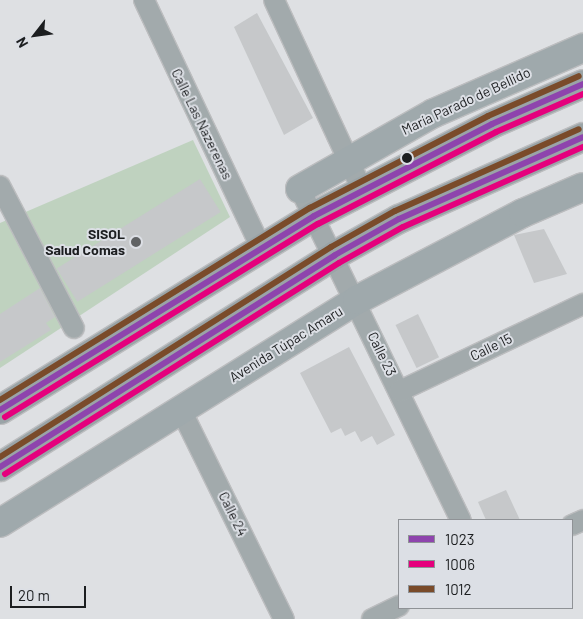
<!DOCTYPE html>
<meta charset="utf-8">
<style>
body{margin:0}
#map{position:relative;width:583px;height:619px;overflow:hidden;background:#dee0e3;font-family:Barlow,sans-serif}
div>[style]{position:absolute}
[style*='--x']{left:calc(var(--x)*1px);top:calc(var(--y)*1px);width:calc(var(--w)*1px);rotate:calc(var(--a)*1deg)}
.green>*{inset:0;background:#bfd2bf}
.building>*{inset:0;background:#c6c8ca;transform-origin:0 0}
.roads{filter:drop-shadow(1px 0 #bcbdbf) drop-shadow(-1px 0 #bcbdbf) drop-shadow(0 1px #bcbdbf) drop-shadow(0 -1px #bcbdbf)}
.minor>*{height:20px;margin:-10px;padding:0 10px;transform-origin:10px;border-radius:10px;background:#a2aaac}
.secondary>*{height:28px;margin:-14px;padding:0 14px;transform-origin:14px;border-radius:14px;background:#9fa9ac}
.trunk>*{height:28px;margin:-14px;padding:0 14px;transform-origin:14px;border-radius:14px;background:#9aa4a7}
.bus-1>*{height:6px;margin:-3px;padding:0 3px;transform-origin:3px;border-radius:3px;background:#8e44ad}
.bus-2>*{height:6px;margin:-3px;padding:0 3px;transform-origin:3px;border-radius:3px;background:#e5007d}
.bus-3>*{height:6px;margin:-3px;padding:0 3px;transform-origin:3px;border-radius:3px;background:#7a4b2a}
.dots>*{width:14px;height:14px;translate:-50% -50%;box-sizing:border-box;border:2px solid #dcdfe5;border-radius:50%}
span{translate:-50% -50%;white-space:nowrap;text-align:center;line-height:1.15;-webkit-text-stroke:4px #dcdfe5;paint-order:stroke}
.street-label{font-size:14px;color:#1c1e20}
.poi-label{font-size:14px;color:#1c1e20;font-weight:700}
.right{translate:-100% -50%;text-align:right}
.legend{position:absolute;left:398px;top:519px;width:175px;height:90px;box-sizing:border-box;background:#dcdfe5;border:1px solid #8f9296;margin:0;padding:6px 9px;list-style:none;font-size:15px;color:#1c1e20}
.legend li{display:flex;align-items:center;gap:10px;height:25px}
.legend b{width:25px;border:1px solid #8f9296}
.north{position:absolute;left:10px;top:10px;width:50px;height:50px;-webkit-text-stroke:4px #dcdfe5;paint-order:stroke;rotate:240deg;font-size:14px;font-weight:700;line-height:20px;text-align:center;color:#1c1e20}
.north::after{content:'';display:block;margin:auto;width:18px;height:22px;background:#1c1e20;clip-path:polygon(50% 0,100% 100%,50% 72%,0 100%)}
.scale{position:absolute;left:10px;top:586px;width:76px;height:22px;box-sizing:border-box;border:2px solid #1c1e20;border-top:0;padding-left:6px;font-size:15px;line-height:18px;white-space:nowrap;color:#1c1e20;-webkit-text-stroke:4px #dcdfe5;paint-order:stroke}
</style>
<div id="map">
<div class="green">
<div style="clip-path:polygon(193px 140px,230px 217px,0 368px,0 223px)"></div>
</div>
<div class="building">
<div style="clip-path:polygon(257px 13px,313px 118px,284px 135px,234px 27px)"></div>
<div style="left:200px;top:179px;width:39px;height:169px;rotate:58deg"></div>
<div style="clip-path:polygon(544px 229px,567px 274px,534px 283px,514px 235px)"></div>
<div style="clip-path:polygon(40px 288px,55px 317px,46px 323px,51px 330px,0 362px,0 314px)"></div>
<div style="left:418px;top:314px;width:48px;height:25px;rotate:64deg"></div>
<div style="clip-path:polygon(349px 347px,395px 435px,377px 445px,372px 436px,361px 442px,355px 431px,345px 436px,341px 428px,331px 433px,300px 373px)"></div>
<div style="clip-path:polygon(506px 490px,520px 520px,486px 520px,478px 502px)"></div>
</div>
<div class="roads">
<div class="minor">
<div style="--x:144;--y:0;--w:274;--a:64.7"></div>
<div style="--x:274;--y:0;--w:209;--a:65.1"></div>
<div style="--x:0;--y:186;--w:160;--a:62.5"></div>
<div style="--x:300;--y:189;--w:368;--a:64.1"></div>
<div style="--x:400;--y:391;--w:203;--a:-25.4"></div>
<div style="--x:181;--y:410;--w:233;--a:63.8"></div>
<div style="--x:572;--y:525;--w:12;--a:-24"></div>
<div style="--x:372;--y:619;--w:30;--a:-26"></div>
</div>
<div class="secondary">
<div style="--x:300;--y:189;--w:154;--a:-29.6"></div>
<div style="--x:434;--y:113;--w:163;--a:-23.6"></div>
<div style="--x:0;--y:523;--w:421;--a:-32"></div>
<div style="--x:357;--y:300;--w:187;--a:-27.7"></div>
<div style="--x:523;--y:213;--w:65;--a:-23.4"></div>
</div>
<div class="trunk">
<div style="--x:0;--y:410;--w:369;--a:-31.7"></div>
<div style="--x:314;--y:216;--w:200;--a:-27.3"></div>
<div style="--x:492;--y:124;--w:99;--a:-23.7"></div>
<div style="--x:0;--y:467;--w:396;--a:-32.3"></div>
<div style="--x:335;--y:255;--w:73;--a:-29.4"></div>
<div style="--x:399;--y:219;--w:201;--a:-24"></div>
</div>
</div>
<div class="bus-1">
<div style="--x:0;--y:410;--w:369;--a:-31.7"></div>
<div style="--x:314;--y:216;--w:200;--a:-27.3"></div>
<div style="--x:492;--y:124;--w:99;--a:-23.7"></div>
<div style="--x:0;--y:467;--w:396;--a:-32.3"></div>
<div style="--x:335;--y:255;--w:73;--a:-29.4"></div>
<div style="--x:399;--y:219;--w:201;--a:-24"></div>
</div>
<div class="bus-2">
<div style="--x:5;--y:417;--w:368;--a:-31.7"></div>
<div style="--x:318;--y:224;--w:200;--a:-27.3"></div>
<div style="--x:496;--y:132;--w:95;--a:-23.6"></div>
<div style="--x:5;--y:474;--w:395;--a:-32.3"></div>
<div style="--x:339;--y:263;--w:73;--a:-29.4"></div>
<div style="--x:403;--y:227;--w:197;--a:-24"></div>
</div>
<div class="bus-3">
<div style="--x:0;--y:400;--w:365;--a:-31.8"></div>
<div style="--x:310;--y:208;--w:200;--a:-27.3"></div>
<div style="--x:488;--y:116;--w:99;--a:-23.7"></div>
<div style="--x:0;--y:457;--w:392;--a:-32.4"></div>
<div style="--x:331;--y:247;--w:73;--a:-29.4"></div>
<div style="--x:395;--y:211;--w:201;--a:-24"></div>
</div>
<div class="dots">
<div style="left:407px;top:158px;background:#1c1e20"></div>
<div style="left:136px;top:242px;background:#606264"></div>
</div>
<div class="street-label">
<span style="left:466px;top:101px;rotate:-25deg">María Parado de Bellido</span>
<span style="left:202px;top:124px;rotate:64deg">Calle Las Nazerenas</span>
<span style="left:286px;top:344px;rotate:-32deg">Avenida Túpac Amaru</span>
<span style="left:491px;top:347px;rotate:-26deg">Calle 15</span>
<span style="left:382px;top:354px;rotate:64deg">Calle 23</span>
<span style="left:233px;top:514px;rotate:64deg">Calle 24</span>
</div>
<div class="poi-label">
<span class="right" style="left:125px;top:242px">SISOL<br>Salud Comas</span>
</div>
<ul class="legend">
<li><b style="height:6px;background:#8e44ad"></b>1023</li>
<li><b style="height:6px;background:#e5007d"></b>1006</li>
<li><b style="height:6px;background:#7a4b2a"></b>1012</li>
</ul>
<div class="north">N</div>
<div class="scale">20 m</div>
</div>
